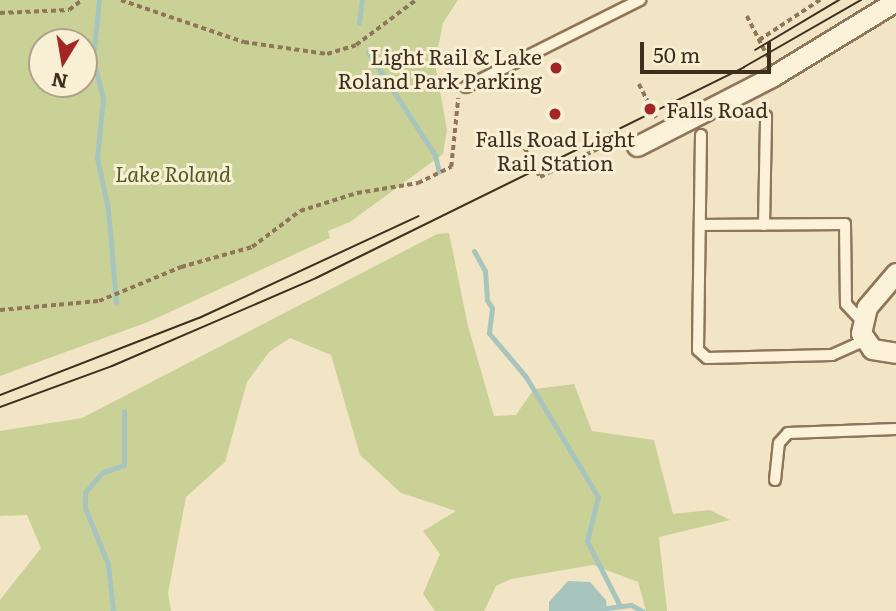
<!DOCTYPE html>
<style>
body{margin:0}
#map{position:relative;width:896px;height:611px;overflow:hidden;background:#f2e5c5;font-family:Literata,serif}
div>[style]{position:absolute}
[style*='--x']{left:calc(var(--x)*1px);top:calc(var(--y)*1px);width:calc(var(--w)*1px);rotate:calc(var(--a)*1deg)}
.green>*{inset:0;background:#cad197}
.water>*{inset:0;background:#a7c5bc}
.stream>*{height:5px;margin:-2.5px;padding:0 2.5px;transform-origin:2.5px;border-radius:2.5px;background:#a7c5bc}
.path>*{height:3.5px;margin-top:-1.75px;transform-origin:0;background:repeating-linear-gradient(90deg,#8f7659 0 5px,transparent 0 8.5px)}
.roads{filter:drop-shadow(2px 0 #8f7659) drop-shadow(-2px 0 #8f7659) drop-shadow(0 2px #8f7659) drop-shadow(0 -2px #8f7659)}
.lane>*{height:10px;margin:-5px;padding:0 5px;transform-origin:5px;border-radius:5px;background:#fbf2d9}
.street>*{height:19px;margin:-9.5px;padding:0 9.5px;transform-origin:9.5px;border-radius:9.5px;background:#fbf2d9}
.tram>*{height:2px;margin:-1px;padding:0 1px;transform-origin:1px;border-radius:1px;background:#3e2e1e}
.dots>*{width:19px;height:19px;translate:-50% -50%;box-sizing:border-box;border:4px solid #f8efd5;border-radius:50%}
span{translate:-50% -50%;white-space:nowrap;text-align:center;line-height:1.15;-webkit-text-stroke:6px #f8efd5;paint-order:stroke}
.poi-label{font-size:21px;color:#3e2e1e}
.right{translate:-100% -50%;text-align:right}
.left{translate:0 -50%;text-align:left}
.park-label{font-size:21px;color:#4d5c23;font-style:italic}
.north{position:absolute;left:28px;top:28px;width:70px;height:70px;box-sizing:border-box;background:#f8efd5;border:2px solid #aea28c;border-radius:50%;rotate:191deg;font-size:19px;font-weight:700;line-height:28px;text-align:center;color:#3e2e1e}
.north::after{content:'';display:block;margin:auto;width:24px;height:32px;background:#a32524;clip-path:polygon(50% 0,100% 100%,50% 72%,0 100%)}
.scale{position:absolute;left:640px;top:42px;width:131px;height:32px;box-sizing:border-box;border:4px solid #3e2e1e;border-top:0;padding-left:9px;font-size:21px;line-height:24px;white-space:nowrap;color:#3e2e1e;-webkit-text-stroke:5px #f8efd5;paint-order:stroke}
</style>
<div id="map">
<div class="green">
<div style="clip-path:polygon(evenodd,0 0,458px 0,443px 23px,435px 63px,447px 130px,443px 154px,350px 222px,328px 231px,330px 238px,148px 322px,0 376px,0 0,42px 42px,84px 42px,84px 84px,42px 84px,42px 42px)"></div>
<div style="clip-path:polygon(449px 233px,468px 326px,494px 416px,516px 415px,534px 389px,574px 384px,592px 431px,654px 440px,673px 514px,710px 510px,730px 520px,659px 537px,667px 611px,646px 611px,638px 582px,593px 565px,511px 579px,496px 586px,484px 611px,435px 611px,423px 594px,440px 554px,423px 531px,456px 511px,401px 493px,360px 455px,331px 355px,290px 338px,269px 352px,247px 382px,225px 462px,186px 497px,168px 593px,171px 611px,0 611px,0 600px,41px 548px,27px 515px,0 516px,0 431px,82px 418px,437px 234px)"></div>
</div>
<div class="water">
<div style="clip-path:polygon(568px 581px,590px 582px,606px 600px,607px 611px,549px 611px,549px 602px)"></div>
</div>
<div class="stream">
<div style="--x:99;--y:0;--w:59;--a:95.8"></div>
<div style="--x:93;--y:59;--w:40;--a:75.6"></div>
<div style="--x:103;--y:98;--w:60;--a:95.7"></div>
<div style="--x:97;--y:158;--w:52;--a:77.8"></div>
<div style="--x:108;--y:209;--w:94;--a:85.1"></div>
<div style="--x:359;--y:23;--w:23;--a:-83"></div>
<div style="--x:368;--y:52;--w:123;--a:57"></div>
<div style="--x:435;--y:155;--w:17;--a:77"></div>
<div style="--x:474;--y:251;--w:23;--a:61"></div>
<div style="--x:485;--y:271;--w:29;--a:86"></div>
<div style="--x:487;--y:300;--w:9;--a:58"></div>
<div style="--x:492;--y:308;--w:25;--a:97"></div>
<div style="--x:489;--y:333;--w:57;--a:49.9"></div>
<div style="--x:526;--y:377;--w:140;--a:59"></div>
<div style="--x:598;--y:497;--w:45;--a:104"></div>
<div style="--x:587;--y:541;--w:71;--a:63.1"></div>
<div style="--x:607;--y:608;--w:24;--a:-7"></div>
<div style="--x:631;--y:605;--w:13;--a:29"></div>
<div style="--x:113;--y:611;--w:47;--a:-96.1"></div>
<div style="--x:108;--y:564;--w:61;--a:-112.3"></div>
<div style="--x:85;--y:508;--w:16;--a:-90"></div>
<div style="--x:85;--y:492;--w:27;--a:-48"></div>
<div style="--x:103;--y:472;--w:22;--a:-18"></div>
<div style="--x:124;--y:465;--w:54;--a:-90"></div>
</div>
<div class="path">
<div style="--x:121;--y:0;--w:130;--a:18.9"></div>
<div style="--x:244;--y:42;--w:84;--a:8.2"></div>
<div style="--x:327;--y:54;--w:30;--a:-17"></div>
<div style="--x:356;--y:45;--w:75;--a:-36.9"></div>
<div style="--x:0;--y:13;--w:69;--a:-2.5"></div>
<div style="--x:69;--y:10;--w:16;--a:-38"></div>
<div style="--x:747;--y:16;--w:46;--a:62.9"></div>
<div style="--x:759;--y:40;--w:73;--a:-33.3"></div>
<div style="--x:639;--y:84;--w:38;--a:63"></div>
<div style="--x:521;--y:141;--w:41;--a:62.2"></div>
<div style="--x:540;--y:177;--w:89;--a:-26"></div>
<div style="--x:0;--y:310;--w:99;--a:-5.2"></div>
<div style="--x:99;--y:301;--w:89;--a:-22.5"></div>
<div style="--x:181;--y:267;--w:74;--a:-15.7"></div>
<div style="--x:252;--y:247;--w:60;--a:-36.9"></div>
<div style="--x:300;--y:211;--w:60;--a:-17.5"></div>
<div style="--x:357;--y:193;--w:62;--a:-9.3"></div>
<div style="--x:418;--y:183;--w:37;--a:-26"></div>
<div style="--x:451;--y:167;--w:69;--a:-84.2"></div>
</div>
<div class="roads">
<div class="lane">
<div style="--x:466;--y:87;--w:195;--a:-26.6"></div>
<div style="--x:701;--y:135;--w:215;--a:90.8"></div>
<div style="--x:698;--y:350;--w:12;--a:42"></div>
<div style="--x:707;--y:358;--w:125;--a:-1.4"></div>
<div style="--x:832;--y:355;--w:35;--a:-24"></div>
<div style="--x:700;--y:225;--w:145;--a:-0.4"></div>
<div style="--x:845;--y:224;--w:80;--a:89.3"></div>
<div style="--x:846;--y:304;--w:23;--a:47"></div>
<div style="--x:764;--y:225;--w:109;--a:-88.9"></div>
<div style="--x:775;--y:480;--w:37;--a:-84"></div>
<div style="--x:779;--y:443;--w:13;--a:-48"></div>
<div style="--x:788;--y:433;--w:108;--a:-2.1"></div>
</div>
<div class="street">
<div style="--x:637;--y:146;--w:153;--a:-27.2"></div>
<div style="--x:773;--y:76;--w:144;--a:-31.4"></div>
<div style="--x:896;--y:273;--w:45;--a:130.5"></div>
<div style="--x:867;--y:307;--w:27;--a:103"></div>
<div style="--x:861;--y:333;--w:19;--a:55"></div>
<div style="--x:872;--y:349;--w:24;--a:9"></div>
</div>
</div>
<div class="tram">
<div style="--x:755;--y:50;--w:98;--a:-30.8"></div>
<div style="--x:0;--y:395;--w:213;--a:-21.2"></div>
<div style="--x:199;--y:318;--w:242;--a:-24.9"></div>
<div style="--x:0;--y:407;--w:119;--a:-20.1"></div>
<div style="--x:112;--y:366;--w:222;--a:-23.3"></div>
<div style="--x:316;--y:278;--w:477;--a:-26.2"></div>
<div style="--x:744;--y:67;--w:135;--a:-29.8"></div>
</div>
<div class="dots">
<div style="left:556px;top:68px;background:#a32524"></div>
<div style="left:650px;top:109px;background:#a32524"></div>
<div style="left:555px;top:114px;background:#a32524"></div>
</div>
<div class="poi-label">
<span class="right" style="left:542px;top:68px">Light Rail &amp; Lake<br>Roland Park Parking</span>
<span class="left" style="left:666px;top:109px">Falls Road</span>
<span style="left:555px;top:150px">Falls Road Light<br>Rail Station</span>
</div>
<div class="park-label">
<span style="left:173px;top:173px">Lake Roland</span>
</div>
<div class="north">N</div>
<div class="scale">50 m</div>
</div>
